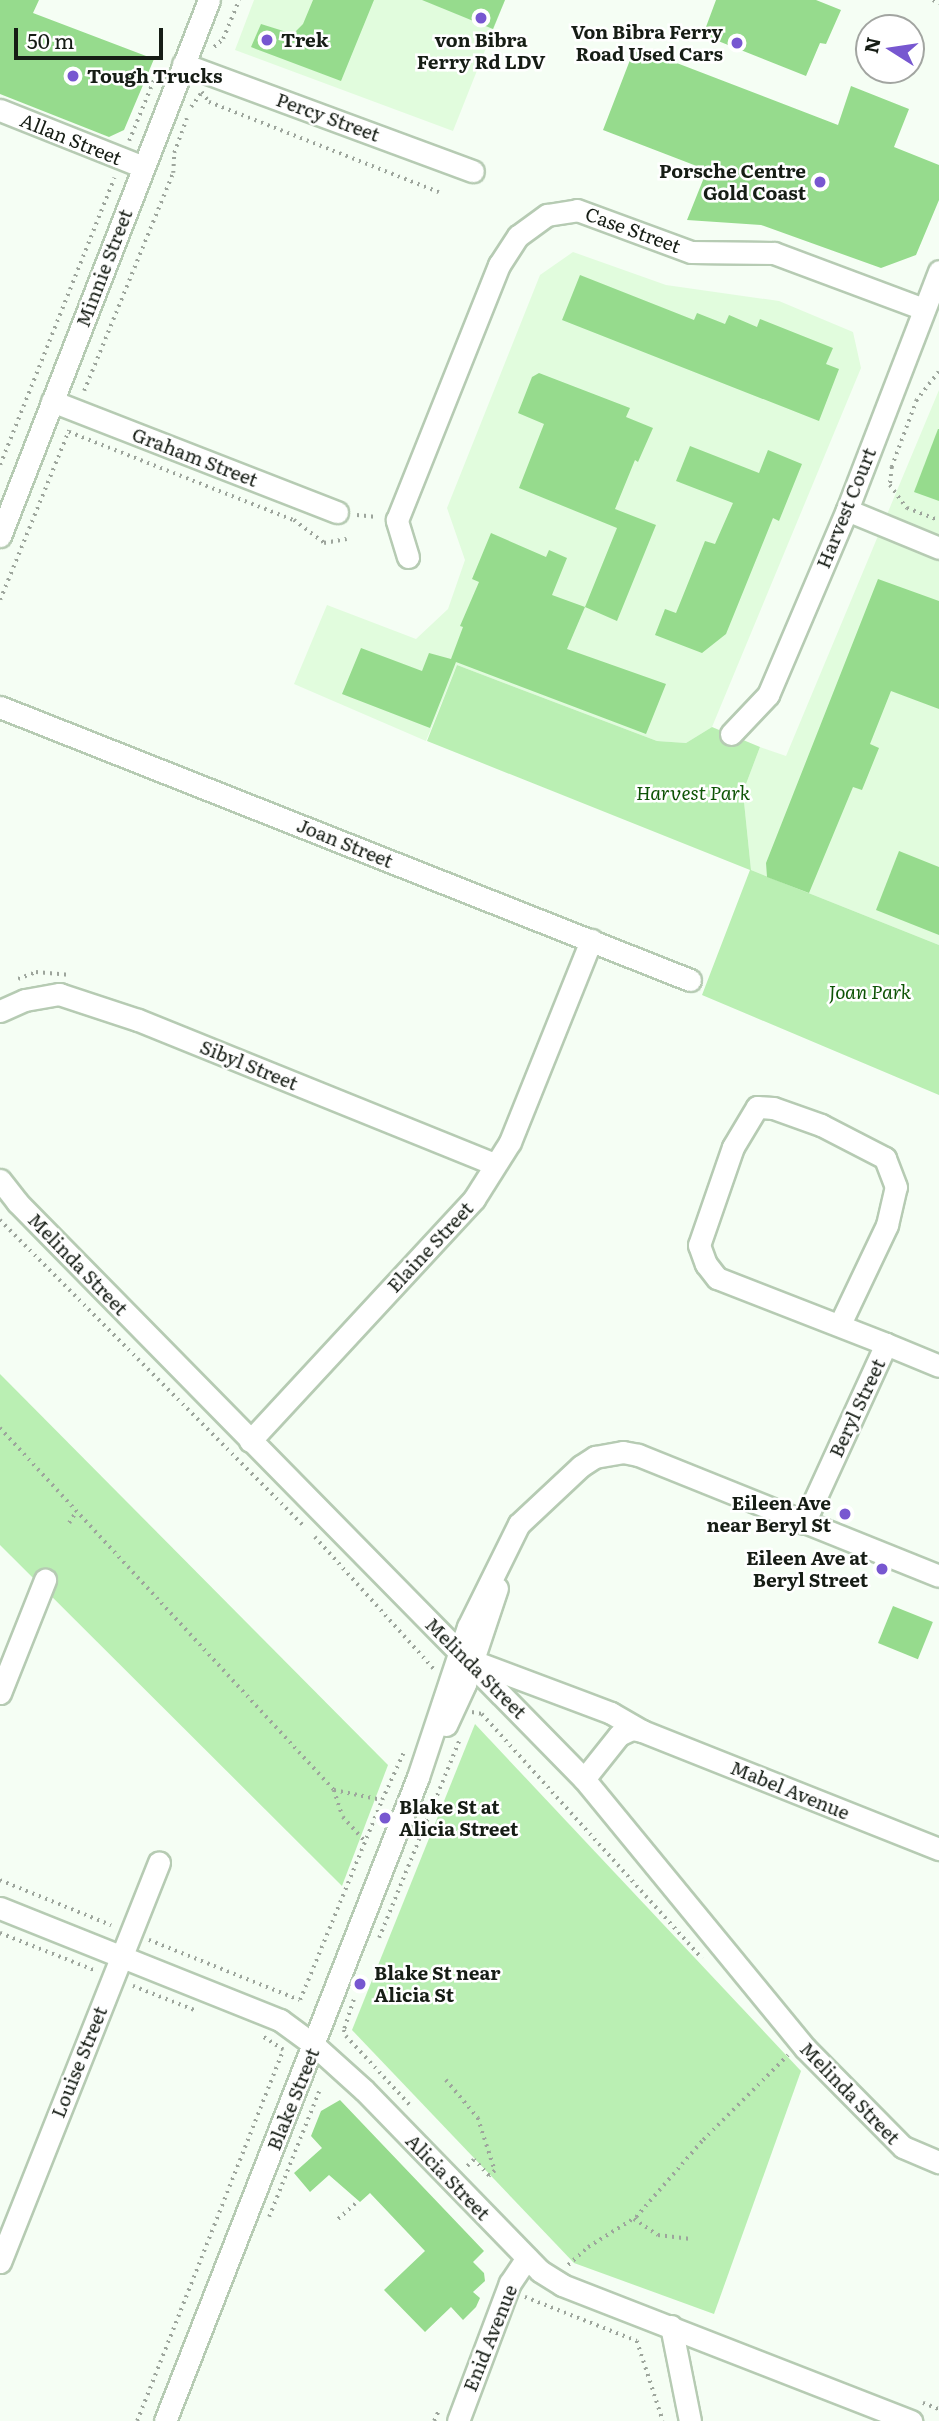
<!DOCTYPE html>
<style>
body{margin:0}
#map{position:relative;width:939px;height:2421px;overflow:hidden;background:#f5fef4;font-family:Literata,serif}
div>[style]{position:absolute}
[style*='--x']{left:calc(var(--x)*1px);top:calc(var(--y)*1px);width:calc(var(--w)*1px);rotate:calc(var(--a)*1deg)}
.built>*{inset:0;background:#e1fcdd}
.green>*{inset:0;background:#baefb3}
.building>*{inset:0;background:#96db8d;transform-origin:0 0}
.path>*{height:3.5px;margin-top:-1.75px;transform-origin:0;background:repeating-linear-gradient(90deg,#9da59c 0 2px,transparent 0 7px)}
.roads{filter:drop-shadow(2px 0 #b6cbb3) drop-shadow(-2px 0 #b6cbb3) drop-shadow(0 2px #b6cbb3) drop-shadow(0 -2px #b6cbb3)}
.street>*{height:21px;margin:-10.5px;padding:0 10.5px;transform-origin:10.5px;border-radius:10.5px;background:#fff}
.dots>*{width:19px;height:19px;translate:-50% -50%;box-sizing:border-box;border:4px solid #fff;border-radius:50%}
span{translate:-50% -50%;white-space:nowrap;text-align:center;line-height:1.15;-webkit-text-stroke:5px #fff;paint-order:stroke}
.poi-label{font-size:19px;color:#161d15;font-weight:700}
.right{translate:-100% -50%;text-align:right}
.left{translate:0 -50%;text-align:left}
.street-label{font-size:19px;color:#161d15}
.park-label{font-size:19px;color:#0e5406;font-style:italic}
.north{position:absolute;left:855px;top:14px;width:70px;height:70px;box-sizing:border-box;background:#fff;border:2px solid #a2a5a1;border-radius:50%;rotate:282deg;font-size:19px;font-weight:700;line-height:28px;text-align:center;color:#161d15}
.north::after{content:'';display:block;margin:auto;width:24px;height:32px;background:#7757d0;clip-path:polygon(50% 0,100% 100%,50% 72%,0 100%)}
.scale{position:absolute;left:14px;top:28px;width:149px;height:32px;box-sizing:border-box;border:4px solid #161d15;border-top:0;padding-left:9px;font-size:21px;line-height:24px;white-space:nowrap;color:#161d15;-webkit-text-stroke:5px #fff;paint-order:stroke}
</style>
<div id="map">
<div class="built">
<div style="clip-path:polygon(254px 0,505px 0,453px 131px,235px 50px)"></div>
<div style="clip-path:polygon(573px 252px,666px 285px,779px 301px,853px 332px,861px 368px,712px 727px,686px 743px,657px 741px,457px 665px,426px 741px,294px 684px,327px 605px,416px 639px,448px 609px,465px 560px,447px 508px,540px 275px)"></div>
<div style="clip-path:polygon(939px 390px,939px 945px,751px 870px,743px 792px,760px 747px,786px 756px)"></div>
</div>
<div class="green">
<div style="clip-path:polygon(457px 665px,657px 741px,686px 743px,712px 727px,760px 747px,743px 792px,751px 870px,939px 945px,939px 1095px,702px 995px,750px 870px,427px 741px)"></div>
<div style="clip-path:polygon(0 1374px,388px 1765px,342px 1886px,0 1545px)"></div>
<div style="clip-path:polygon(475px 1724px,801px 2071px,714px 2314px,574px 2263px,352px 2030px)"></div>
</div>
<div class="building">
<div style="clip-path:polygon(0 0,39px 0,33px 13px,154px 59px,124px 130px,109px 137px,0 94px)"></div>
<div style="clip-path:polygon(313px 0,374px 0,341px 81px,251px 47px,261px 24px,293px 34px,303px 24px)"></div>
<div style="clip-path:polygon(422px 0,505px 0,493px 29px)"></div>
<div style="clip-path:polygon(716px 0,816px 0,841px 10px,826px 44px,820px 43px,806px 76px,703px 35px)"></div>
<div style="clip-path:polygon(635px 47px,838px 125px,851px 86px,909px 109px,894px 147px,939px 165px,939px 200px,916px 255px,881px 268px,761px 225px,687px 220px,707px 170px,603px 130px)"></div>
<div style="clip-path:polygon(580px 275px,694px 320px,697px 313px,725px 324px,729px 315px,757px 327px,760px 319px,833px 348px,826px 364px,839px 369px,819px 421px,562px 320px)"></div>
<div style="clip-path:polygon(539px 373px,630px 408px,626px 417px,653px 428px,638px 462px,635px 460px,615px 509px,656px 525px,617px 621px,585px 607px,617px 528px,519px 488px,544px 424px,518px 413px,532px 377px)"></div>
<div style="clip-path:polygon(938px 429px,939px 429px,939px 501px,914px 492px)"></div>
<div style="clip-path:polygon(690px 446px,759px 473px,768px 450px,802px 464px,779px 521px,773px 518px,726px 634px,702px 653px,655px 635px,665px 609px,676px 613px,705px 541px,715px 544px,733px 503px,676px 481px)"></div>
<div style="clip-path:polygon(491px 533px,546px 557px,549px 550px,567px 558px,552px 595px,585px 607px,567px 649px,666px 684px,646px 734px,456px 662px,430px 728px,342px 694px,361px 648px,422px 671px,429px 653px,451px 659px,463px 627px,460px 626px,479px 582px,472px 579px)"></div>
<div style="clip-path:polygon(878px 579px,939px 601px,939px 709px,891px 691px,870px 744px,879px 748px,862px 790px,853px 787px,809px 893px,767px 877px,766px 863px)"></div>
<div style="clip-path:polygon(899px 851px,939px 867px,939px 935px,876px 910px)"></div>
<div style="left:893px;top:1606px;width:43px;height:40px;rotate:22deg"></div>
<div style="clip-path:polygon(340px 2100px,484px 2251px,473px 2262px,484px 2273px,485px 2281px,473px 2292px,480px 2298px,476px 2307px,463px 2320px,451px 2307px,425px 2332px,384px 2290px,425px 2251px,370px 2193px,360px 2202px,329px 2175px,310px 2192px,294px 2173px,322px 2148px,311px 2136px,321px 2111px)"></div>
</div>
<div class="path">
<div style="--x:933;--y:0;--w:7;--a:27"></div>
<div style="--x:214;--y:47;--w:12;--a:-42"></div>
<div style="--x:223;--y:39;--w:42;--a:-67.7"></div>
<div style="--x:191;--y:107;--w:19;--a:-54"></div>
<div style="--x:202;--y:92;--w:12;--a:55"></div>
<div style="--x:209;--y:102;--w:247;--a:21.4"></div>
<div style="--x:129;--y:141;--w:69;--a:-67.9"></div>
<div style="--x:939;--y:372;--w:36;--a:128"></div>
<div style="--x:917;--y:400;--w:72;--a:110.5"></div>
<div style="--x:892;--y:467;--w:18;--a:96"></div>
<div style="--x:890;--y:485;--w:29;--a:54"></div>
<div style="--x:907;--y:508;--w:34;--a:21"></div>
<div style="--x:84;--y:391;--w:235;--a:-67.8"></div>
<div style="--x:173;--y:173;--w:20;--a:-87"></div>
<div style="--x:174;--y:153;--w:37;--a:-70"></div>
<div style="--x:69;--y:432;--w:242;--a:21.4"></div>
<div style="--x:294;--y:520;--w:38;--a:37"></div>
<div style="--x:324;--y:543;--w:23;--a:-10"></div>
<div style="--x:0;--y:465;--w:309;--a:-68.3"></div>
<div style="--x:357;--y:515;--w:20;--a:6"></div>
<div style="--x:0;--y:600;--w:183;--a:-67.9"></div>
<div style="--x:18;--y:979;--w:19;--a:-21"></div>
<div style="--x:36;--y:972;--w:35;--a:5"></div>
<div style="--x:0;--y:1220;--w:433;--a:45.2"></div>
<div style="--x:0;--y:1428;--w:493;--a:47.3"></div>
<div style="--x:334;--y:1790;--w:28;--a:72"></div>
<div style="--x:343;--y:1817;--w:31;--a:48"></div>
<div style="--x:69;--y:1523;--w:13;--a:-58"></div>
<div style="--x:315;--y:1537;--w:178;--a:48"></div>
<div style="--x:472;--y:1712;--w:10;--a:11"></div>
<div style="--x:482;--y:1714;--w:329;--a:48"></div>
<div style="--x:334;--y:1790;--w:49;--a:11.8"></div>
<div style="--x:382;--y:1800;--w:51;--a:-65.5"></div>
<div style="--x:0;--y:1880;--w:120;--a:22.1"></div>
<div style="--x:0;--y:1933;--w:101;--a:21.5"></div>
<div style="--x:379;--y:1938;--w:213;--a:-67.9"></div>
<div style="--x:149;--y:1940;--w:162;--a:21.7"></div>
<div style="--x:300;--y:2000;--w:216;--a:-67.7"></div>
<div style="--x:133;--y:1986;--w:69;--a:21.3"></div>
<div style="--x:354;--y:2000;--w:32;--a:108"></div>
<div style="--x:344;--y:2030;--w:6;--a:72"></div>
<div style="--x:346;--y:2036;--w:94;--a:47.2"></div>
<div style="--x:446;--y:2080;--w:50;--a:49.9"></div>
<div style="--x:478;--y:2118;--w:56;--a:72.2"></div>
<div style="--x:495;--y:2171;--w:8;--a:140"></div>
<div style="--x:489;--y:2176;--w:22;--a:-133"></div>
<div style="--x:474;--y:2160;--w:10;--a:135"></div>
<div style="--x:269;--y:2217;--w:138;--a:-68.3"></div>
<div style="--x:338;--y:2219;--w:27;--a:-42"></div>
<div style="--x:634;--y:2219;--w:29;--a:34"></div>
<div style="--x:658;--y:2235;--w:31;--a:7"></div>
<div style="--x:568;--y:2265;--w:27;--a:-42"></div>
<div style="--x:588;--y:2247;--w:57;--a:-32"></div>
<div style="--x:636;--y:2217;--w:102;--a:-49"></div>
<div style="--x:703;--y:2140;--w:120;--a:-45"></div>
<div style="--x:525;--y:2297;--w:120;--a:21.4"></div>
<div style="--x:637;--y:2341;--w:84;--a:72"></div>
<div style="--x:923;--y:2403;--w:17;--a:21"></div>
<div style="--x:137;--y:2421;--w:399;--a:-68.5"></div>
<div style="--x:283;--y:2050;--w:24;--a:-147"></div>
<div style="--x:434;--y:2421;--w:10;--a:-66"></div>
</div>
<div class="roads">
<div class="street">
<div style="--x:183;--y:64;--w:309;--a:20.3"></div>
<div style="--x:0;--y:110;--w:154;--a:21.7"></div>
<div style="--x:52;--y:401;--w:306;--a:21.3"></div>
<div style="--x:847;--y:510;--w:100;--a:22.4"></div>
<div style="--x:0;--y:536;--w:575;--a:-68.7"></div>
<div style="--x:408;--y:557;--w:39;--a:-107"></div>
<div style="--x:397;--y:520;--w:275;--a:-68.2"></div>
<div style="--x:499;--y:265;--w:35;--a:-57"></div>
<div style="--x:518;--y:236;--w:36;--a:-36"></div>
<div style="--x:547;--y:215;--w:30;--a:-9"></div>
<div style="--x:577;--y:210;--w:121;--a:20.2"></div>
<div style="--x:691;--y:252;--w:83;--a:0.7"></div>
<div style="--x:774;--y:253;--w:160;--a:20.5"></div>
<div style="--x:0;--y:707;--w:742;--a:21.59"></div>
<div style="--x:731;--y:734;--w:54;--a:-46.5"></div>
<div style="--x:768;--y:695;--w:201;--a:-66.9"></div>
<div style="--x:847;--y:510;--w:256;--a:-68.9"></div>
<div style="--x:0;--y:1011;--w:27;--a:-24"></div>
<div style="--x:25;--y:1000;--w:35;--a:-10"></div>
<div style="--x:59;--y:994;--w:83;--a:18.2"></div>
<div style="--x:138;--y:1020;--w:385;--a:22"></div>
<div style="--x:0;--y:1180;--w:28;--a:52"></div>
<div style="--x:17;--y:1202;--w:809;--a:45.5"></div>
<div style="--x:584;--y:1779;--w:348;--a:50.6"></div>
<div style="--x:805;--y:2048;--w:139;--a:45.3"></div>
<div style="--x:903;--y:2147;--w:39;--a:23"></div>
<div style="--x:840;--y:1324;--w:110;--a:-64.6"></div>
<div style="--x:887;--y:1225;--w:39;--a:-77"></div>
<div style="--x:896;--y:1187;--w:31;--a:-111"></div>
<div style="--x:885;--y:1158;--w:72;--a:-152.7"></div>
<div style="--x:821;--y:1125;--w:51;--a:-160.5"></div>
<div style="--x:773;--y:1108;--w:16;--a:-176"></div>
<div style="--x:757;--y:1107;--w:47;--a:121"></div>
<div style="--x:733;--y:1147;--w:104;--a:109.1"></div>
<div style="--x:699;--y:1245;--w:20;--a:70"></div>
<div style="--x:706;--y:1264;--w:18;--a:52"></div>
<div style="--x:717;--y:1278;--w:181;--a:21.3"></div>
<div style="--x:250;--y:1441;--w:330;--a:-47.2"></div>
<div style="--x:474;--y:1199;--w:67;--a:-57.7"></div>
<div style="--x:510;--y:1142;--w:218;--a:-68.1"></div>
<div style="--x:804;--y:1523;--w:197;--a:-65.4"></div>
<div style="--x:886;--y:1344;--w:57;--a:22.5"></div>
<div style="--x:473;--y:1661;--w:147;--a:20.6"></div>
<div style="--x:611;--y:1713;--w:36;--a:30"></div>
<div style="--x:0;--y:1693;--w:122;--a:-68.3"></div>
<div style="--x:446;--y:1725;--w:45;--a:-65.1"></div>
<div style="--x:465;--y:1684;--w:101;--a:-71.6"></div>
<div style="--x:584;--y:1779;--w:56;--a:-51.5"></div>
<div style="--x:619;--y:1735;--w:14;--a:-25"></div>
<div style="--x:632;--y:1729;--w:10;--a:11"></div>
<div style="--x:642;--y:1731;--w:320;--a:21.7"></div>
<div style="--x:0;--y:1908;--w:302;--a:21.8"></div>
<div style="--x:280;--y:2020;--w:42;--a:36.3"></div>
<div style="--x:314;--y:2045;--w:67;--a:42"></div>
<div style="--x:364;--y:2090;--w:252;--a:45.8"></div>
<div style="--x:540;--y:2271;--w:26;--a:32"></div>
<div style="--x:562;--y:2285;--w:375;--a:21.3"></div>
<div style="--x:0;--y:2262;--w:430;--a:-68.3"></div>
<div style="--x:671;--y:2326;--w:97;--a:78.7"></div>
<div style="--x:165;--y:2421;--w:692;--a:-68.55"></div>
<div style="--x:418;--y:1777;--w:158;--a:-71.6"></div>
<div style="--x:468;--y:1627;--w:115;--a:-63.7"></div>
<div style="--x:519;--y:1524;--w:85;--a:-43.1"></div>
<div style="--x:581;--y:1466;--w:17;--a:-33"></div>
<div style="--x:595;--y:1457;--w:28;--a:-10"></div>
<div style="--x:623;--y:1452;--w:15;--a:11"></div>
<div style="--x:638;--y:1455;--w:324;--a:21.9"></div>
<div style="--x:458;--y:2421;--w:147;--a:-69.4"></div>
<div style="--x:510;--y:2283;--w:30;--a:-56"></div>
</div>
</div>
<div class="dots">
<div style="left:481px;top:18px;background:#7757d0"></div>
<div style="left:267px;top:40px;background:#7757d0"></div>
<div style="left:737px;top:43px;background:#7757d0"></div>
<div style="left:73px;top:76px;background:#7757d0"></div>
<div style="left:820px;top:182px;background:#7757d0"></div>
<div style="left:845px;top:1514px;background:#7757d0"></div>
<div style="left:882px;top:1569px;background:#7757d0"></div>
<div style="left:385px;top:1818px;background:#7757d0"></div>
<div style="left:360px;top:1984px;background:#7757d0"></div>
</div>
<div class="poi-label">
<span class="right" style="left:723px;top:43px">Von Bibra Ferry<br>Road Used Cars</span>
<span class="left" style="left:281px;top:40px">Trek</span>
<span style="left:481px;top:51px">von Bibra<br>Ferry Rd LDV</span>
<span class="left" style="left:87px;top:76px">Tough Trucks</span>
<span class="right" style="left:806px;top:182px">Porsche Centre<br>Gold Coast</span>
<span class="right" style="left:831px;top:1514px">Eileen Ave<br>near Beryl St</span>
<span class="right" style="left:868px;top:1569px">Eileen Ave at<br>Beryl Street</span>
<span class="left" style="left:399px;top:1818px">Blake St at<br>Alicia Street</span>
<span class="left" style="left:374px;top:1984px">Blake St near<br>Alicia St</span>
</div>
<div class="street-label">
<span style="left:328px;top:117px;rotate:20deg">Percy Street</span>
<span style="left:71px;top:139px;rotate:22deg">Allan Street</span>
<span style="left:633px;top:230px;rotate:20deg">Case Street</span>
<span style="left:104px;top:268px;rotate:-69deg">Minnie Street</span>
<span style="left:195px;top:457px;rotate:21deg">Graham Street</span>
<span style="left:846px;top:508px;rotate:-68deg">Harvest Court</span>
<span style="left:345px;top:843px;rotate:22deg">Joan Street</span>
<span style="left:249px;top:1065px;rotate:22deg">Sibyl Street</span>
<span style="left:430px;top:1247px;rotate:-47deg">Elaine Street</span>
<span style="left:78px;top:1264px;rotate:46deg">Melinda Street</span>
<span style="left:857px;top:1408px;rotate:-65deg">Beryl Street</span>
<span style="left:476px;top:1668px;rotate:45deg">Melinda Street</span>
<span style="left:790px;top:1790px;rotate:22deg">Mabel Avenue</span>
<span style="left:79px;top:2062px;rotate:-68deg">Louise Street</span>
<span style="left:850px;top:2093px;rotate:46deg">Melinda Street</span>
<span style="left:293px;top:2099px;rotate:-68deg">Blake Street</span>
<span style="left:448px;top:2177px;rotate:46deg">Alicia Street</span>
<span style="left:490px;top:2338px;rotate:-68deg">Enid Avenue</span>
</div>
<div class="park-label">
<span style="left:693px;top:793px">Harvest Park</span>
<span style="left:870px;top:992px">Joan Park</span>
</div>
<div class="north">N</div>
<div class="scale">50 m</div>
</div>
